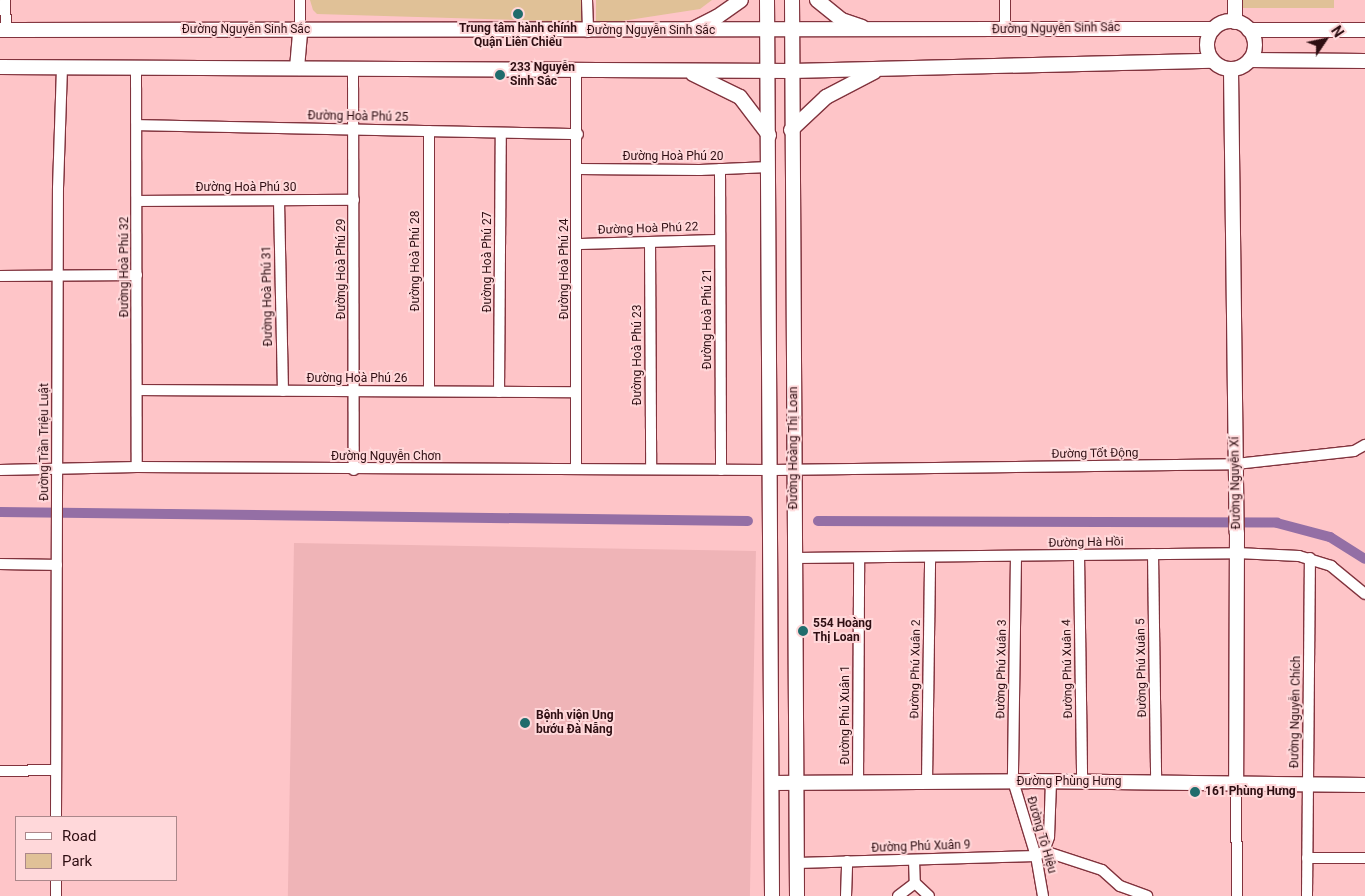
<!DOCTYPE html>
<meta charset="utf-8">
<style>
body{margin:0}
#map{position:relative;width:1365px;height:896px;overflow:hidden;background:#fec5c8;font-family:Roboto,sans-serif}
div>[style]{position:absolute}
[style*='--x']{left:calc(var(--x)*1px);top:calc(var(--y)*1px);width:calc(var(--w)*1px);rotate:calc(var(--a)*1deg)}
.built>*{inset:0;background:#efb4b7;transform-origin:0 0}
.green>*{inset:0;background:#e0c197;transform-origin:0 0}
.canal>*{height:10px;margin:-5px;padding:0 5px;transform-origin:5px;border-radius:5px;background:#946fa5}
.roads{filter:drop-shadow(1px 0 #81333d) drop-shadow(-1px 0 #81333d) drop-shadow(0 1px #81333d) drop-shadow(0 -1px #81333d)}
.street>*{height:10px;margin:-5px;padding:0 5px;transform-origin:5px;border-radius:5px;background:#fff}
.secondary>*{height:14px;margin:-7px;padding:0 7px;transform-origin:7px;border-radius:7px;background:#fff}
.secondary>.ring{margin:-7px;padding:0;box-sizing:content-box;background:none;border:14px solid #fff;border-radius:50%}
.dots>*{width:14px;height:14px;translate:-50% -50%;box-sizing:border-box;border:2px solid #ffd8da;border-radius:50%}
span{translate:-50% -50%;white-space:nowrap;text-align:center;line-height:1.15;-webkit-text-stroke:4px #ffd8da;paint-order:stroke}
.poi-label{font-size:12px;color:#2e0e12;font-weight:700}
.left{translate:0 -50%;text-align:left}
.street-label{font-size:12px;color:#2e0e12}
.legend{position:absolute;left:15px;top:816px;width:162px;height:65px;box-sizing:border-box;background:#ffd8da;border:1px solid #ab878a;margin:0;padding:6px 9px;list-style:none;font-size:15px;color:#2e0e12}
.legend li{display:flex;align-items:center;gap:10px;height:25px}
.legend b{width:25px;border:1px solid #ab878a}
.north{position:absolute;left:1300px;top:15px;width:50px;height:50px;-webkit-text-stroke:4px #ffd8da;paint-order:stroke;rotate:56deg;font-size:14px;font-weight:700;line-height:20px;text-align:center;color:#2e0e12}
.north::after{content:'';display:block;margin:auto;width:18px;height:22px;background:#2e0e12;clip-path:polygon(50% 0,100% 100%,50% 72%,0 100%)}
</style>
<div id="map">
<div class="built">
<div style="left:294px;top:543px;width:462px;height:353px;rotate:1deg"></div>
</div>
<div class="green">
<div style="clip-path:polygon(310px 0,585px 0,584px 20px,580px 22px,317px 14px,313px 10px)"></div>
<div style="clip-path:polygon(596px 0,712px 0,700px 9px,596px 25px)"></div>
<div style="left:1241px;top:0;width:93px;height:8px"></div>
</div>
<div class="canal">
<div style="--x:0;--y:512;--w:748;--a:0.69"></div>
<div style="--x:818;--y:521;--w:459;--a:0.2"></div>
<div style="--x:1277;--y:523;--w:55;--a:14.8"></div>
<div style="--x:1330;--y:537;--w:41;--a:32.2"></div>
</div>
<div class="roads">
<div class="street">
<div style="--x:5;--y:0;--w:30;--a:88"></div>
<div style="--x:300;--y:0;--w:30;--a:90"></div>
<div style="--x:587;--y:0;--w:32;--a:88"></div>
<div style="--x:1005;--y:0;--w:30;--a:90"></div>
<div style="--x:136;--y:67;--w:400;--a:89.9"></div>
<div style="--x:353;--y:68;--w:402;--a:89.9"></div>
<div style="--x:137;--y:125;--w:441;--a:1.2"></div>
<div style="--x:578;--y:169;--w:122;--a:0.5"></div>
<div style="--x:700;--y:170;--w:69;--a:-2.5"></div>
<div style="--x:720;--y:169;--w:301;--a:89.8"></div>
<div style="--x:137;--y:201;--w:217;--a:-0.3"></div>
<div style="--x:279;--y:201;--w:190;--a:88.8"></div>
<div style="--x:650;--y:242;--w:227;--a:89.7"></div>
<div style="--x:577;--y:244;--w:143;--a:-1.6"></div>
<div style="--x:0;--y:276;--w:137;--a:-0.4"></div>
<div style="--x:137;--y:390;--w:439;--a:0.3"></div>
<div style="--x:429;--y:391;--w:260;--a:-90"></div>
<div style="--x:499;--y:392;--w:259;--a:-89.6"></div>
<div style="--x:576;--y:469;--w:401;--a:-90"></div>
<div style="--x:0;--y:470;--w:137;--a:-1.3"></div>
<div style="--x:137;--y:467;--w:635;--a:0.27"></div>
<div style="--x:772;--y:470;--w:464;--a:-0.7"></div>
<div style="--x:1236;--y:464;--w:119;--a:-6.3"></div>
<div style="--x:1354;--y:451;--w:13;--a:-29"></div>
<div style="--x:1153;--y:554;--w:228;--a:89.2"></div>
<div style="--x:1079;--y:555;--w:227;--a:89.2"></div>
<div style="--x:1016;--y:556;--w:225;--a:90.8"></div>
<div style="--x:1013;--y:781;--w:78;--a:73"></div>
<div style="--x:1036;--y:856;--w:41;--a:80.1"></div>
<div style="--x:795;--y:558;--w:442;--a:-0.6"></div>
<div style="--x:1237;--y:553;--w:62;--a:2.8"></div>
<div style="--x:1299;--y:556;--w:34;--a:17"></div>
<div style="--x:1331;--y:566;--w:44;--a:39.5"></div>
<div style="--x:0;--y:564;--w:57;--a:1"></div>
<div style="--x:0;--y:771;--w:56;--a:-1"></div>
<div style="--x:927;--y:781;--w:224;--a:-89.2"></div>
<div style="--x:858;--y:782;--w:224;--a:-89.7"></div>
<div style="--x:1236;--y:783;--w:113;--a:89.5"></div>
<div style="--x:56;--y:817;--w:629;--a:-89.82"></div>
<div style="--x:58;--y:188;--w:122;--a:-88.1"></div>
<div style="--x:1044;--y:851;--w:61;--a:18.1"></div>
<div style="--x:1102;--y:870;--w:24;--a:42"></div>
<div style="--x:1120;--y:886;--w:29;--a:20"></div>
<div style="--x:1307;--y:858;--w:58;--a:0"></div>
<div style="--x:914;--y:860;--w:23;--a:88"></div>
<div style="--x:797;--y:863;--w:239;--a:-1.7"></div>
<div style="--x:1036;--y:856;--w:9;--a:-32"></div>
<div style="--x:1044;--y:851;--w:15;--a:-70"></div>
<div style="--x:1049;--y:837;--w:55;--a:-87.9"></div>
<div style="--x:56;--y:896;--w:16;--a:-90"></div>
<div style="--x:846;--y:896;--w:35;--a:-88"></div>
<div style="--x:898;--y:896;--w:21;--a:-37"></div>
<div style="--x:915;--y:883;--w:19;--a:43"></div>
<div style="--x:1307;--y:896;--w:338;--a:-89.5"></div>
</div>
<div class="secondary">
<div style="--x:767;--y:0;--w:896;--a:89.68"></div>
<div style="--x:792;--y:0;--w:896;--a:89.68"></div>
<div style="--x:817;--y:0;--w:32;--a:39"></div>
<div style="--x:842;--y:20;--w:21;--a:19"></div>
<div class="ring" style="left:1207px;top:21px;width:34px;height:34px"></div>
<div style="--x:1235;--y:22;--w:22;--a:-90"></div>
<div style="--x:693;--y:29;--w:27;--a:-27"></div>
<div style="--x:717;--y:17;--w:29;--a:-35"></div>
<div style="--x:0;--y:30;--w:1213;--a:-0.05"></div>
<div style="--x:1249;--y:30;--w:116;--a:0"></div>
<div style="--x:1250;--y:60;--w:115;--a:0.5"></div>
<div style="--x:0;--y:67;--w:792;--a:0.29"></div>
<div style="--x:792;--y:71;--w:420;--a:-1.4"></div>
<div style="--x:297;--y:68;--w:38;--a:-85"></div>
<div style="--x:1231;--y:70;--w:463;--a:89.3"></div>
<div style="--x:1237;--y:533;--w:250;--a:90.2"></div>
<div style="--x:693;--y:74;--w:52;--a:26.1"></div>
<div style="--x:740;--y:97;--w:48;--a:52.7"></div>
<div style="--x:791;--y:130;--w:48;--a:-43.3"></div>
<div style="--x:826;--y:97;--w:54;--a:-27.5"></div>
<div style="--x:772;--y:783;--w:257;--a:-0.4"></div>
<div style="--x:1029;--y:781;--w:336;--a:0.7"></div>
</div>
</div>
<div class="dots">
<div style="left:518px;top:14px;background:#206c6c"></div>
<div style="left:500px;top:75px;background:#206c6c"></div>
<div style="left:803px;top:631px;background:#206c6c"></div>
<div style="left:525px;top:723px;background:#206c6c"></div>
<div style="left:1195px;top:792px;background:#206c6c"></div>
</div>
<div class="poi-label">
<span style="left:518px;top:36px">Trung tâm hành chính<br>Quận Liên Chiểu</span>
<span class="left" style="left:510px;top:75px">233 Nguyễn<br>Sinh Sắc</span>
<span class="left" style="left:813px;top:631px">554 Hoàng<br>Thị Loan</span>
<span class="left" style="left:536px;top:723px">Bệnh viện Ung<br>bướu Đà Nẵng</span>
<span class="left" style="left:1205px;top:792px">161 Phùng Hưng</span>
</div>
<div class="street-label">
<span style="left:1056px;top:29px;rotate:-1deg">Đường Nguyễn Sinh Sắc</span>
<span style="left:246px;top:30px">Đường Nguyễn Sinh Sắc</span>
<span style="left:651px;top:31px">Đường Nguyễn Sinh Sắc</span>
<span style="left:358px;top:117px;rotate:1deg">Đường Hoà Phú 25</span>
<span style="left:673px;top:157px">Đường Hoà Phú 20</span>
<span style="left:246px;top:188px">Đường Hoà Phú 30</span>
<span style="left:648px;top:229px;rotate:-2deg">Đường Hoà Phú 22</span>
<span style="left:416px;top:261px;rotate:-90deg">Đường Hoà Phú 28</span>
<span style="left:488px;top:262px;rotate:-90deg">Đường Hoà Phú 27</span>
<span style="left:125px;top:267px;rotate:-90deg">Đường Hoà Phú 32</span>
<span style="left:342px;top:269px;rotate:-90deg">Đường Hoà Phú 29</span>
<span style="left:565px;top:269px;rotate:-90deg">Đường Hoà Phú 24</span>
<span style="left:268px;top:296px;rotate:-91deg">Đường Hoà Phú 31</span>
<span style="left:708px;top:319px;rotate:-90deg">Đường Hoà Phú 21</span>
<span style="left:638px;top:355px;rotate:-90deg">Đường Hoà Phú 23</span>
<span style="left:357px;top:379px">Đường Hoà Phú 26</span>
<span style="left:45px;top:442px;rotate:-90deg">Đường Trần Triệu Luật</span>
<span style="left:794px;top:448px;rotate:-90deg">Đường Hoàng Thị Loan</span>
<span style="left:1095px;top:454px;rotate:-1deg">Đường Tốt Động</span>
<span style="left:386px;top:457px">Đường Nguyễn Chơn</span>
<span style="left:1236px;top:483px;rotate:-91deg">Đường Nguyễn Xí</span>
<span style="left:1086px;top:543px;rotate:-1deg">Đường Hà Hồi</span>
<span style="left:1142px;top:668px;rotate:-91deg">Đường Phú Xuân 5</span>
<span style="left:916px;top:669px;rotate:-89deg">Đường Phú Xuân 2</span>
<span style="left:1002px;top:669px;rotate:-89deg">Đường Phú Xuân 3</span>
<span style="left:1068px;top:669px;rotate:-91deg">Đường Phú Xuân 4</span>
<span style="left:1296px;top:712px;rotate:-89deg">Đường Nguyễn Chích</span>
<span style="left:846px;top:715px;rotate:-90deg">Đường Phú Xuân 1</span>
<span style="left:1069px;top:782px">Đường Phùng Hưng</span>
<span style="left:1041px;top:835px;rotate:74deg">Đường Tô Hiệu</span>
<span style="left:921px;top:847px;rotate:-2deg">Đường Phú Xuân 9</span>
</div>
<ul class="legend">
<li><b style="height:6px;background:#fff"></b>Road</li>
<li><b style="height:14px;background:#e0c197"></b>Park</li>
</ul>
<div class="north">N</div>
</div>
